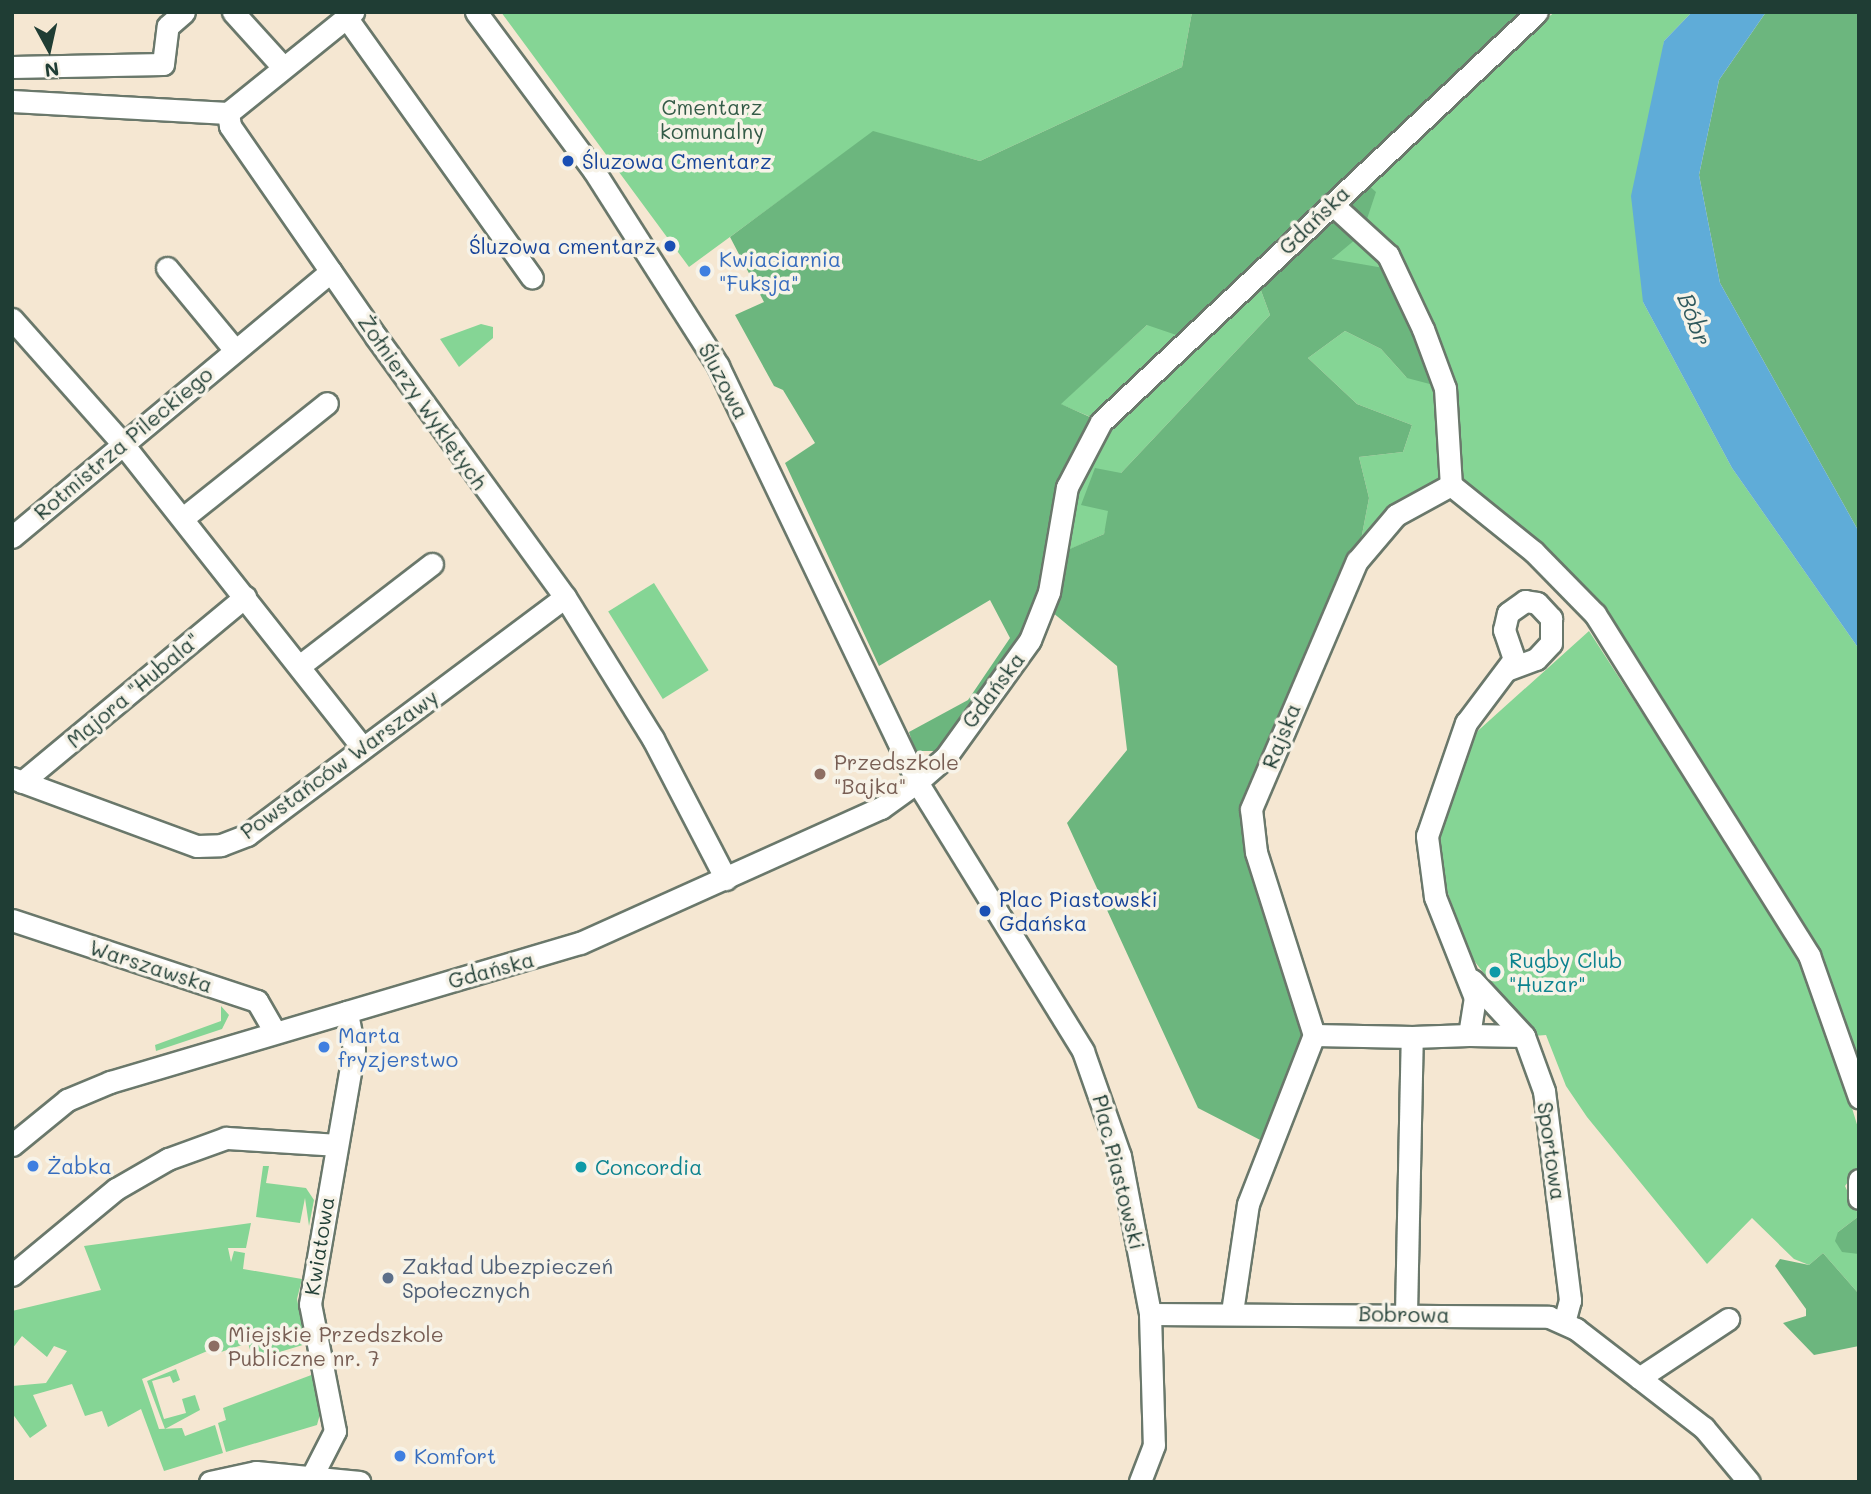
<!DOCTYPE html>
<meta charset="utf-8">
<style>
body{margin:0}
#map{position:relative;width:1871px;height:1494px;overflow:hidden;background:#f5e7d2;font-family:Mali,sans-serif}
div>[style]{position:absolute}
[style*='--x']{left:calc(var(--x)*1px);top:calc(var(--y)*1px);width:calc(var(--w)*1px);rotate:calc(var(--a)*1deg)}
.green>*{inset:0;background:#85d595;transform-origin:0 0}
.forest>*{inset:0;background:#6cb67e}
.water>*{inset:0;background:#5facd8}
.roads{filter:drop-shadow(2px 0 #6a786b) drop-shadow(-2px 0 #6a786b) drop-shadow(0 2px #6a786b) drop-shadow(0 -2px #6a786b)}
.minor>*{height:21px;margin:-10.5px;padding:0 10.5px;transform-origin:10.5px;border-radius:10.5px;background:#fff}
.dots>*{width:19px;height:19px;translate:-50% -50%;box-sizing:border-box;border:4px solid #f7f3e8;border-radius:50%}
span{translate:-50% -50%;white-space:nowrap;text-align:center;line-height:1.15;-webkit-text-stroke:7px #f7f3e8;paint-order:stroke}
.park-label{font-size:21px;color:#335b47}
.transit-label{font-size:21px;color:#164399}
.left{translate:0 -50%;text-align:left}
.right{translate:-100% -50%;text-align:right}
.street-label{font-size:21px;color:#1f3d34}
.shop-label{font-size:21px;color:#366cbe}
.education-label{font-size:21px;color:#785e54}
.culture-label{font-size:21px;color:#0d838f}
.service-label{font-size:21px;color:#4e5e75}
.water-label{font-size:23px;color:#2f595d;font-style:italic}
.frame{position:absolute;inset:0;border:14px solid #1f3d34;pointer-events:none}
.north{position:absolute;left:14px;top:14px;width:70px;height:70px;-webkit-text-stroke:5px #f7f3e8;paint-order:stroke;rotate:172deg;font-size:19px;font-weight:700;line-height:28px;text-align:center;color:#1f3d34}
.north::after{content:'';display:block;margin:auto;width:24px;height:32px;background:#1f3d34;clip-path:polygon(50% 0,100% 100%,50% 72%,0 100%)}
</style>
<div id="map">
<div class="green">
<div style="clip-path:polygon(501px 12px,1192px 12px,1182px 67px,980px 161px,873px 132px,689px 267px)"></div>
<div style="clip-path:polygon(1543px 12px,1547px 18px,1555px 12px,1692px 12px,1664px 41px,1643px 302px,1732px 468px,1859px 649px,1859px 1068px,1809px 955px,1595px 615px,1451px 485px,1425px 499px,1357px 561px,1369px 498px,1359px 457px,1403px 452px,1412px 425px,1357px 404px,1308px 358px,1345px 331px,1381px 349px,1407px 378px,1332px 260px,1359px 177px)"></div>
<div style="clip-path:polygon(1256px 277px,1270px 315px,1121px 473px,1104px 534px,1055px 556px,1100px 421px,1060px 404px,1147px 325px)"></div>
<div style="clip-path:polygon(481px 324px,493px 327px,493px 338px,459px 367px,440px 339px)"></div>
<div style="left:654px;top:583px;width:103px;height:54px;rotate:58deg"></div>
<div style="clip-path:polygon(1589px 631px,1799px 956px,1820px 1003px,1859px 1131px,1859px 1167px,1845px 1186px,1859px 1216px,1838px 1232px,1859px 1254px,1859px 1294px,1823px 1253px,1809px 1265px,1794px 1259px,1752px 1218px,1707px 1264px,1587px 1117px,1566px 1086px,1546px 1035px,1533px 1036px,1468px 953px,1440px 869px,1441px 835px,1471px 737px)"></div>
<div style="clip-path:polygon(221px 1006px,229px 1015px,222px 1029px,156px 1051px,155px 1045px,221px 1021px)"></div>
<div style="clip-path:polygon(263px 1166px,269px 1166px,266px 1183px,306px 1188px,314px 1200px,309px 1226px,305px 1198px,300px 1223px,256px 1217px)"></div>
<div style="clip-path:polygon(251px 1223px,246px 1248px,228px 1248px,231px 1262px,234px 1251px,245px 1253px,243px 1269px,302px 1279px,297px 1299px,306px 1344px,253px 1360px,248px 1343px,221px 1352px,219px 1346px,142px 1379px,159px 1429px,182px 1428px,185px 1436px,215px 1425px,223px 1453px,164px 1471px,141px 1409px,108px 1427px,102px 1411px,85px 1416px,72px 1384px,33px 1395px,47px 1426px,30px 1438px,12px 1413px,12px 1386px,46px 1383px,67px 1351px,54px 1346px,47px 1357px,22px 1336px,12px 1349px,12px 1311px,101px 1290px,84px 1246px)"></div>
<div style="clip-path:polygon(176px 1369px,180px 1380px,173px 1383px,170px 1376px,152px 1381px,164px 1419px,186px 1413px,182px 1399px,195px 1395px,200px 1410px,165px 1429px,147px 1381px)"></div>
<div style="clip-path:polygon(314px 1374px,322px 1407px,317px 1425px,226px 1452px,218px 1423px,226px 1420px,223px 1408px)"></div>
</div>
<div class="forest">
<div style="clip-path:polygon(evenodd,1192px 12px,1537px 12px,1360px 178px,1376px 192px,1362px 234px,1332px 259px,1395px 270px,1445px 388px,1407px 378px,1381px 349px,1345px 331px,1308px 358px,1357px 404px,1412px 425px,1403px 452px,1359px 457px,1369px 498px,1357px 561px,1251px 809px,1314px 1035px,1270px 1145px,1198px 1108px,1067px 823px,1127px 750px,1117px 666px,1046px 607px,949px 751px,915px 751px,909px 732px,968px 700px,1010px 638px,990px 600px,879px 666px,785px 463px,815px 443px,783px 390px,774px 386px,735px 315px,764px 302px,730px 237px,873px 131px,980px 161px,1182px 67px,1192px 12px,1256px 277px,1270px 315px,1121px 473px,1095px 468px,1081px 505px,1108px 511px,1104px 534px,1056px 555px,1088px 438px,1101px 422px,1061px 404px,1147px 325px,1191px 340px,1256px 277px)"></div>
<div style="clip-path:polygon(1766px 12px,1859px 12px,1859px 532px,1720px 283px,1699px 175px,1719px 80px)"></div>
<div style="clip-path:polygon(1859px 1216px,1859px 1254px,1842px 1252px,1835px 1241px,1838px 1232px)"></div>
<div style="clip-path:polygon(1823px 1253px,1859px 1294px,1859px 1346px,1814px 1355px,1783px 1323px,1806px 1316px,1806px 1309px,1775px 1266px,1780px 1259px,1809px 1265px)"></div>
</div>
<div class="water">
<div style="clip-path:polygon(1692px 12px,1766px 12px,1719px 80px,1699px 175px,1720px 283px,1859px 532px,1859px 649px,1732px 468px,1643px 302px,1631px 196px,1664px 41px)"></div>
</div>
<div class="roads">
<div class="minor">
<div style="--x:233;--y:12;--w:73;--a:47.8"></div>
<div style="--x:476;--y:12;--w:198;--a:53.4"></div>
<div style="--x:594;--y:171;--w:231;--a:57.5"></div>
<div style="--x:718;--y:366;--w:461;--a:64.4"></div>
<div style="--x:917;--y:782;--w:316;--a:58.3"></div>
<div style="--x:1083;--y:1051;--w:111;--a:70.6"></div>
<div style="--x:1120;--y:1156;--w:161;--a:79.2"></div>
<div style="--x:1150;--y:1314;--w:131;--a:88.3"></div>
<div style="--x:1154;--y:1445;--w:40;--a:111"></div>
<div style="--x:346;--y:17;--w:320;--a:54.5"></div>
<div style="--x:12;--y:67;--w:151;--a:-1.1"></div>
<div style="--x:163;--y:64;--w:38;--a:-83"></div>
<div style="--x:168;--y:26;--w:21;--a:-41"></div>
<div style="--x:12;--y:101;--w:216;--a:3.2"></div>
<div style="--x:228;--y:113;--w:13;--a:81"></div>
<div style="--x:230;--y:126;--w:257;--a:55.3"></div>
<div style="--x:376;--y:337;--w:321;--a:54"></div>
<div style="--x:565;--y:597;--w:167;--a:58.2"></div>
<div style="--x:653;--y:739;--w:158;--a:62.5"></div>
<div style="--x:228;--y:113;--w:161;--a:-38.9"></div>
<div style="--x:1332;--y:204;--w:76;--a:42.3"></div>
<div style="--x:1388;--y:255;--w:82;--a:64.7"></div>
<div style="--x:1423;--y:329;--w:63;--a:69.6"></div>
<div style="--x:1445;--y:388;--w:97;--a:86.5"></div>
<div style="--x:167;--y:268;--w:105;--a:50.4"></div>
<div style="--x:12;--y:319;--w:166;--a:48.4"></div>
<div style="--x:122;--y:443;--w:387;--a:51.7"></div>
<div style="--x:1451;--y:485;--w:107;--a:38.9"></div>
<div style="--x:1534;--y:552;--w:87;--a:45.5"></div>
<div style="--x:1595;--y:614;--w:403;--a:57.9"></div>
<div style="--x:1809;--y:955;--w:151;--a:70.6"></div>
<div style="--x:183;--y:518;--w:184;--a:-38.6"></div>
<div style="--x:12;--y:537;--w:415;--a:-39.8"></div>
<div style="--x:302;--y:664;--w:164;--a:-37.6"></div>
<div style="--x:12;--y:778;--w:197;--a:20.2"></div>
<div style="--x:197;--y:846;--w:24;--a:-2"></div>
<div style="--x:221;--y:845;--w:28;--a:-21"></div>
<div style="--x:247;--y:835;--w:397;--a:-36.8"></div>
<div style="--x:22;--y:782;--w:290;--a:-39.7"></div>
<div style="--x:12;--y:920;--w:258;--a:18.3"></div>
<div style="--x:257;--y:1001;--w:34;--a:60"></div>
<div style="--x:1472;--y:980;--w:76;--a:47.1"></div>
<div style="--x:1524;--y:1036;--w:59;--a:70"></div>
<div style="--x:1544;--y:1091;--w:211;--a:82.9"></div>
<div style="--x:1570;--y:1300;--w:23;--a:105"></div>
<div style="--x:1314;--y:1035;--w:98;--a:1.2"></div>
<div style="--x:1469;--y:1035;--w:55;--a:1"></div>
<div style="--x:12;--y:1145;--w:71;--a:-39.3"></div>
<div style="--x:67;--y:1100;--w:47;--a:-22.7"></div>
<div style="--x:110;--y:1082;--w:490;--a:-16.5"></div>
<div style="--x:580;--y:943;--w:330;--a:-24.2"></div>
<div style="--x:881;--y:808;--w:44;--a:-35.8"></div>
<div style="--x:917;--y:782;--w:37;--a:-41"></div>
<div style="--x:945;--y:758;--w:145;--a:-54.2"></div>
<div style="--x:1030;--y:640;--w:52;--a:-68.4"></div>
<div style="--x:1049;--y:592;--w:107;--a:-80.3"></div>
<div style="--x:1067;--y:487;--w:73;--a:-62.4"></div>
<div style="--x:1101;--y:422;--w:598;--a:-43.24"></div>
<div style="--x:1859;--y:1180;--w:18;--a:90"></div>
<div style="--x:12;--y:1275;--w:135;--a:-39.6"></div>
<div style="--x:116;--y:1189;--w:60;--a:-30"></div>
<div style="--x:168;--y:1159;--w:62;--a:-19.9"></div>
<div style="--x:226;--y:1138;--w:110;--a:3.6"></div>
<div style="--x:1232;--y:1312;--w:109;--a:-81.6"></div>
<div style="--x:1248;--y:1204;--w:181;--a:-68.7"></div>
<div style="--x:1314;--y:1035;--w:192;--a:-107.6"></div>
<div style="--x:1256;--y:852;--w:43;--a:-96.6"></div>
<div style="--x:1251;--y:809;--w:270;--a:-66.9"></div>
<div style="--x:1357;--y:561;--w:60;--a:-49.7"></div>
<div style="--x:1396;--y:515;--w:63;--a:-28.6"></div>
<div style="--x:1150;--y:1314;--w:399;--a:0.4"></div>
<div style="--x:1549;--y:1317;--w:30;--a:24"></div>
<div style="--x:1576;--y:1329;--w:162;--a:37.7"></div>
<div style="--x:1704;--y:1428;--w:70;--a:50.2"></div>
<div style="--x:1406;--y:1314;--w:277;--a:-88.8"></div>
<div style="--x:1412;--y:1037;--w:57;--a:-2"></div>
<div style="--x:1469;--y:1035;--w:37;--a:-81"></div>
<div style="--x:1475;--y:998;--w:109;--a:-111.6"></div>
<div style="--x:1435;--y:897;--w:62;--a:-97.5"></div>
<div style="--x:1427;--y:836;--w:120;--a:-71"></div>
<div style="--x:1466;--y:723;--w:80;--a:-53.1"></div>
<div style="--x:1514;--y:659;--w:31;--a:-109"></div>
<div style="--x:1504;--y:630;--w:17;--a:-77"></div>
<div style="--x:1508;--y:613;--w:21;--a:-35"></div>
<div style="--x:1525;--y:601;--w:12;--a:9"></div>
<div style="--x:1537;--y:603;--w:21;--a:47"></div>
<div style="--x:1551;--y:618;--w:25;--a:90"></div>
<div style="--x:1551;--y:643;--w:22;--a:133"></div>
<div style="--x:1536;--y:659;--w:30;--a:160"></div>
<div style="--x:1639;--y:1378;--w:107;--a:-33.5"></div>
<div style="--x:313;--y:1474;--w:48;--a:-62.9"></div>
<div style="--x:335;--y:1431;--w:129;--a:-101.1"></div>
<div style="--x:310;--y:1304;--w:259;--a:-80.2"></div>
<div style="--x:354;--y:1049;--w:38;--a:-101"></div>
<div style="--x:210;--y:1482;--w:47;--a:-12.3"></div>
<div style="--x:256;--y:1472;--w:104;--a:5.5"></div>
</div>
</div>
<div class="dots">
<div style="left:568px;top:161px;background:#1a4fb4"></div>
<div style="left:670px;top:246px;background:#1a4fb4"></div>
<div style="left:705px;top:271px;background:#3f7fe0"></div>
<div style="left:820px;top:774px;background:#8d6e63"></div>
<div style="left:985px;top:911px;background:#1a4fb4"></div>
<div style="left:1495px;top:972px;background:#0f9aa8"></div>
<div style="left:324px;top:1047px;background:#3f7fe0"></div>
<div style="left:33px;top:1166px;background:#3f7fe0"></div>
<div style="left:581px;top:1167px;background:#0f9aa8"></div>
<div style="left:388px;top:1278px;background:#5c6f8a"></div>
<div style="left:214px;top:1346px;background:#8d6e63"></div>
<div style="left:400px;top:1456px;background:#3f7fe0"></div>
</div>
<div class="park-label">
<span style="left:712px;top:119px">Cmentarz<br>komunalny</span>
</div>
<div class="transit-label">
<span class="left" style="left:582px;top:161px">Śluzowa Cmentarz</span>
<span class="right" style="left:656px;top:246px">Śluzowa cmentarz</span>
<span class="left" style="left:999px;top:911px">Plac Piastowski<br>Gdańska</span>
</div>
<div class="street-label">
<span style="left:1314px;top:220px;rotate:-44deg">Gdańska</span>
<span style="left:724px;top:381px;rotate:62deg">Śluzowa</span>
<span style="left:423px;top:402px;rotate:55deg">Żołnierzy Wyklętych</span>
<span style="left:123px;top:443px;rotate:-40deg">Rotmistrza Pileckiego</span>
<span style="left:133px;top:690px;rotate:-40deg">Majora "Hubala"</span>
<span style="left:993px;top:690px;rotate:-53deg">Gdańska</span>
<span style="left:1281px;top:736px;rotate:-68deg">Rajska</span>
<span style="left:339px;top:764px;rotate:-36deg">Powstańców Warszawy</span>
<span style="left:151px;top:966px;rotate:18deg">Warszawska</span>
<span style="left:491px;top:970px;rotate:-15deg">Gdańska</span>
<span style="left:1552px;top:1151px;rotate:82deg">Sportowa</span>
<span style="left:1119px;top:1172px;rotate:76deg">Plac Piastowski</span>
<span style="left:319px;top:1246px;rotate:-81deg">Kwiatowa</span>
<span style="left:1404px;top:1314px;rotate:1deg">Bobrowa</span>
</div>
<div class="shop-label">
<span class="left" style="left:719px;top:271px">Kwiaciarnia<br>"Fuksja"</span>
<span class="left" style="left:338px;top:1047px">Marta<br>fryzjerstwo</span>
<span class="left" style="left:47px;top:1166px">Żabka</span>
<span class="left" style="left:414px;top:1456px">Komfort</span>
</div>
<div class="education-label">
<span class="left" style="left:834px;top:774px">Przedszkole<br>"Bajka"</span>
<span class="left" style="left:228px;top:1346px">Miejskie Przedszkole<br>Publiczne nr. 7</span>
</div>
<div class="culture-label">
<span class="left" style="left:1509px;top:972px">Rugby Club<br>"Huzar"</span>
<span class="left" style="left:595px;top:1167px">Concordia</span>
</div>
<div class="service-label">
<span class="left" style="left:402px;top:1278px">Zakład Ubezpieczeń<br>Społecznych</span>
</div>
<div class="water-label">
<span style="left:1695px;top:319px;rotate:69deg">Bóbr</span>
</div>
<div class="frame"></div>
<div class="north">N</div>
</div>
